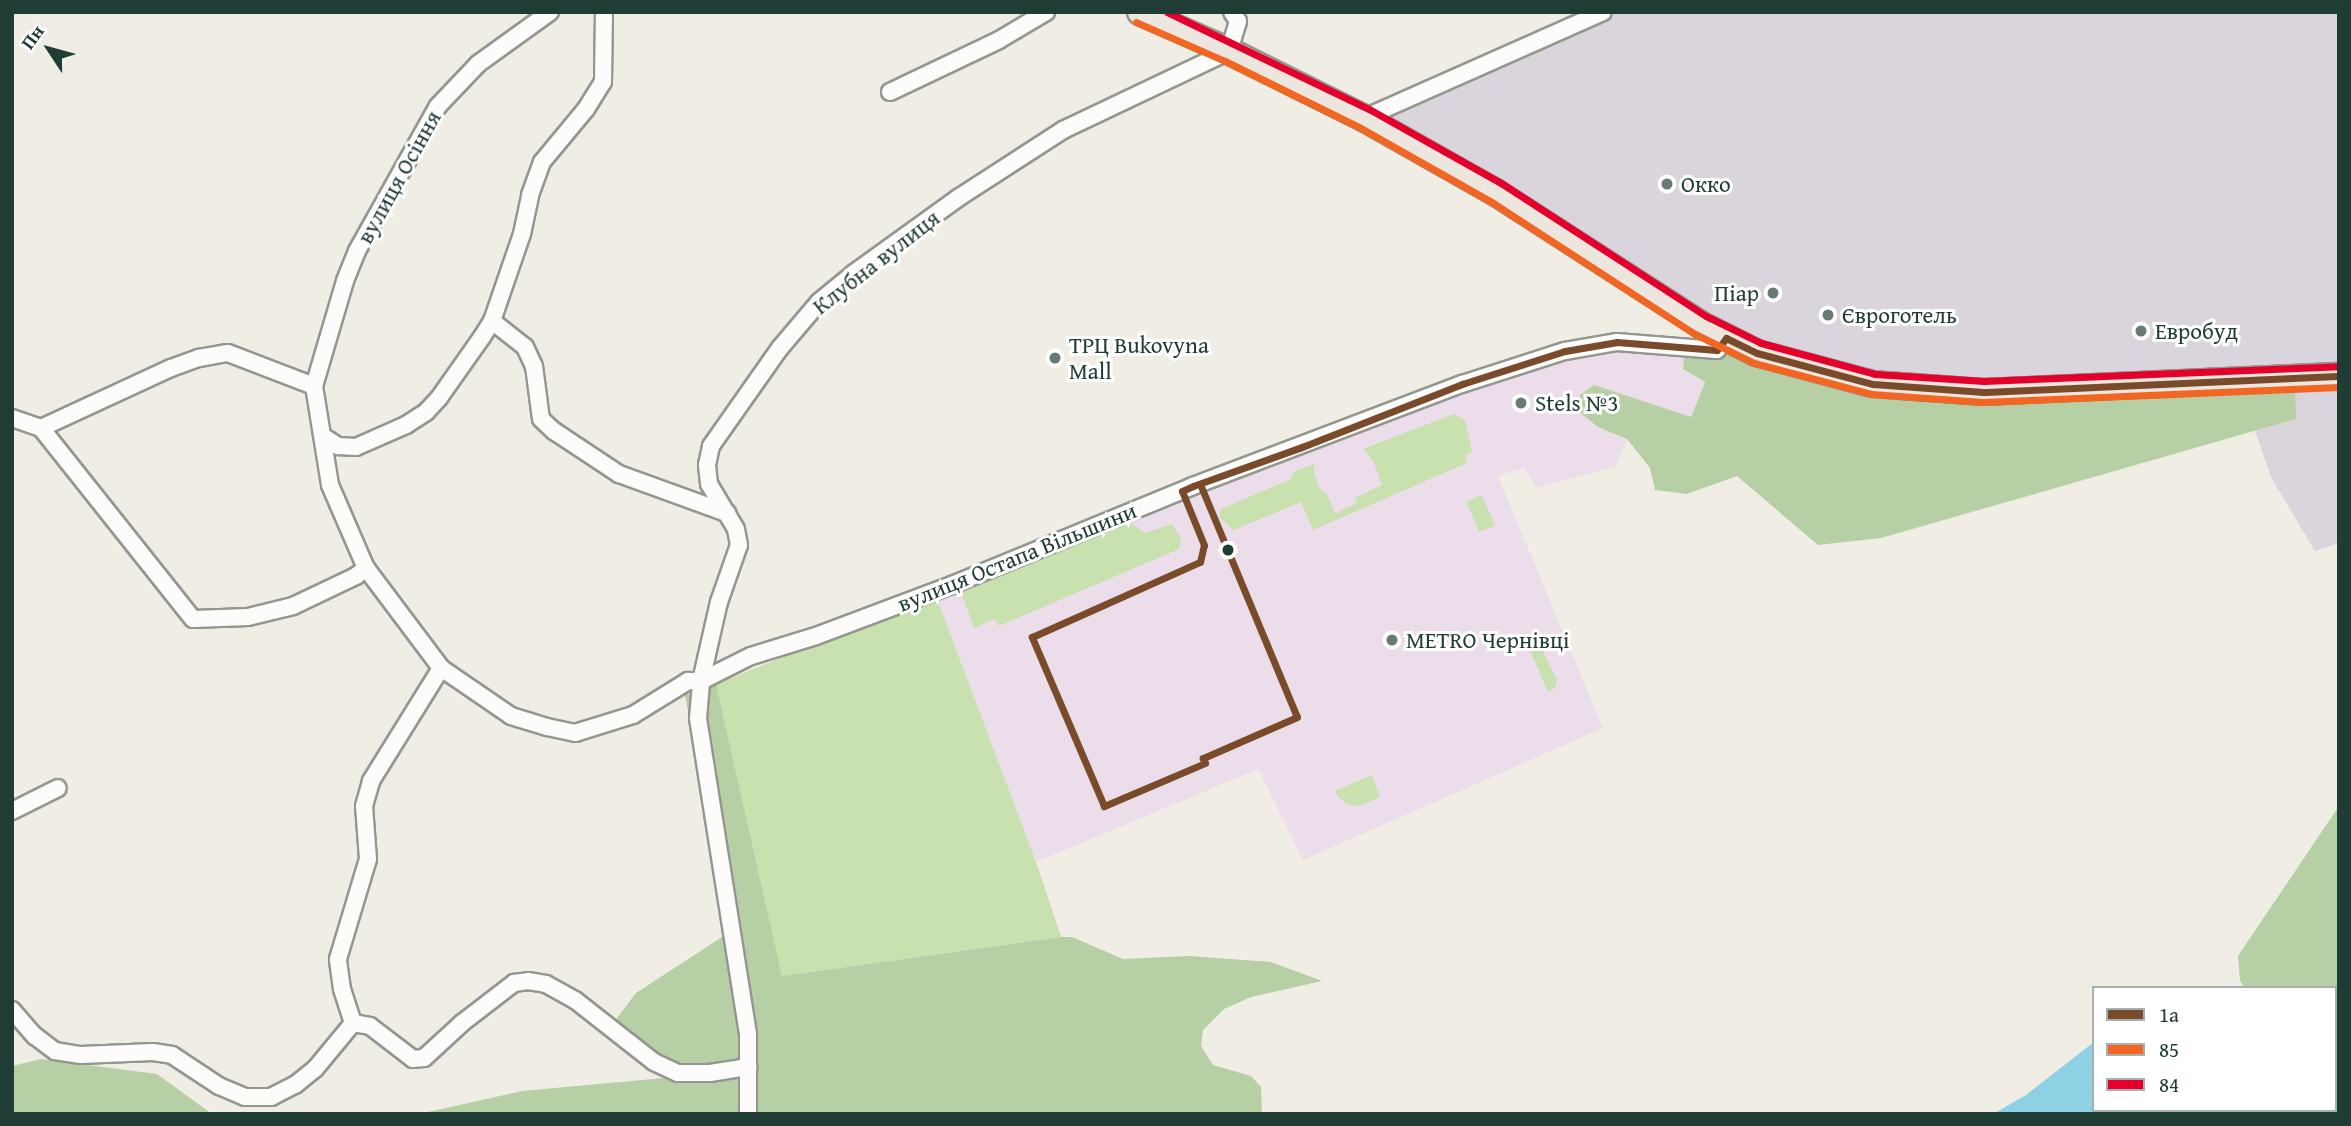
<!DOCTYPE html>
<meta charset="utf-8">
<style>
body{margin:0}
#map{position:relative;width:2351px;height:1126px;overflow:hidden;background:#f0ede4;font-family:"Gentium Book Plus",serif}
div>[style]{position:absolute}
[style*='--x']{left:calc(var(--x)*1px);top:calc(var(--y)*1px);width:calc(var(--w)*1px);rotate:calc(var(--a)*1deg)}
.built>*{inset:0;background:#ebdeea}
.industrial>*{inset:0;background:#dad4dd}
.green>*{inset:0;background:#c9e0af;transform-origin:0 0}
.forest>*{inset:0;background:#b6cfa5}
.water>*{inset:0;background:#8fd1e4}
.roads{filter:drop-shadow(2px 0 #939790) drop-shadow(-2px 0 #939790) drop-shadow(0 2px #939790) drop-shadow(0 -2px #939790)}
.minor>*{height:16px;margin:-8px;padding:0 8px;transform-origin:8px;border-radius:8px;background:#fdfcfb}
.highway>*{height:24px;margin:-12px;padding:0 12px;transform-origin:12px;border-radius:12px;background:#ede6de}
.bus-1>*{height:7px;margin:-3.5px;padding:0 3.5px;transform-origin:3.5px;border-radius:3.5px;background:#7a4b2a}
.bus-2>*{height:7px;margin:-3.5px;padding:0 3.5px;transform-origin:3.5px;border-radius:3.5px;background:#f26522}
.bus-3>*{height:7px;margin:-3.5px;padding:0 3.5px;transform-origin:3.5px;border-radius:3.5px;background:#e4002b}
.dots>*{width:19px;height:19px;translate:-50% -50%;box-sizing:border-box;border:4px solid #fff;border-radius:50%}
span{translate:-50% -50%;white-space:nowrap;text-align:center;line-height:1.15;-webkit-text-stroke:6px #fff;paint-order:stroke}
.street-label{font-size:23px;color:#1f3d34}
.poi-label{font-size:23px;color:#1f3d34}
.left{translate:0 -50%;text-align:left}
.right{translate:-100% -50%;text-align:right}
.frame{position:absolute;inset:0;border:14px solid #1f3d34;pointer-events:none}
.legend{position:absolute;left:2092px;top:986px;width:245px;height:126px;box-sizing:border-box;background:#fff;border:2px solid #a5b1ae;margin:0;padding:9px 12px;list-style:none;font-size:21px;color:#1f3d34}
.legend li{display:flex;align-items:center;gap:14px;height:35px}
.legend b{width:35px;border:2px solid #a5b1ae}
.north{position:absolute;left:14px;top:14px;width:70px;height:70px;-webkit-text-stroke:5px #fff;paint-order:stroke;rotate:306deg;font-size:19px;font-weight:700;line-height:28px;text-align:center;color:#1f3d34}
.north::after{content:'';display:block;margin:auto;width:24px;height:32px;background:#1f3d34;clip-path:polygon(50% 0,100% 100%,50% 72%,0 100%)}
</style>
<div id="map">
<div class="built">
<div style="clip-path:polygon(1617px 344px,1685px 349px,1705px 381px,1691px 417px,1598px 427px,1627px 439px,1616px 466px,1537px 488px,1524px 468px,1498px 476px,1603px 728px,1303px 860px,1258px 769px,1036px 862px,936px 596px,1463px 385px)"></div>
</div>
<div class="industrial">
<div style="clip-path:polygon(1598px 12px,2339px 12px,2339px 543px,2315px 551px,2271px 477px,2255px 431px,2296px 419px,1939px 395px,1757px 354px,1357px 119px)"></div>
</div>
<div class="green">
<div style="clip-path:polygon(1454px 414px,1465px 420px,1472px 452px,1465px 456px,1467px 463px,1313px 530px,1301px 502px,1234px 530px,1219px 517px,1221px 509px,1291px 479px,1293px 472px,1314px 464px,1314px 473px,1320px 489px,1327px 494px,1335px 513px,1357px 503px,1355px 498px,1382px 485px,1373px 460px,1363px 449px)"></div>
<div style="left:1482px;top:495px;width:33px;height:17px;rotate:67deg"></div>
<div style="clip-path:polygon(1127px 521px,1145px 533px,1172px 524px,1181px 539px,1179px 549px,999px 626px,995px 619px,974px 628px,961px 592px)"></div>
<div style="clip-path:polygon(936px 596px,1036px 862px,1061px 937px,782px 976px,716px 684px)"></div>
<div style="clip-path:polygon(1539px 643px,1557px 680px,1555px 688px,1548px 692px,1529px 648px)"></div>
<div style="clip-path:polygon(1372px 775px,1380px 797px,1359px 806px,1347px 804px,1338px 797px,1335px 791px)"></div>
</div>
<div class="forest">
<div style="clip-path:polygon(1685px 349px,1757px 354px,1874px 390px,2295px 387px,2296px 419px,1881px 538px,1818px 545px,1737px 476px,1687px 494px,1655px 490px,1650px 468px,1627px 439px,1598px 427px,1579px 412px,1580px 395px,1594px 385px,1691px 417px,1705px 382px,1683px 369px)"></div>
<div style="clip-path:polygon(716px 684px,782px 976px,1061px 937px,1072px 937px,1123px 959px,1190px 956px,1271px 962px,1322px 981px,1251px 997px,1224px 1009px,1203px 1030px,1201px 1046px,1213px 1065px,1251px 1076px,1261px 1087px,1262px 1114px,419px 1114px,522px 1091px,664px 1078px,607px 1031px,636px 993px,725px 935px,719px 881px,685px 695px)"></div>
<div style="clip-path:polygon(2339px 806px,2339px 993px,2335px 995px,2335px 988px,2245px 988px,2240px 981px,2238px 956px)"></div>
<div style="clip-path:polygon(41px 1059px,157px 1074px,212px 1114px,12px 1114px,12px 1066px)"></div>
</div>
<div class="water">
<div style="clip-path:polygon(2339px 993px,2339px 1114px,1993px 1114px,2026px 1095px,2094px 1042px,2094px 1110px,2335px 1110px,2335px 995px)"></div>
</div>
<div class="roads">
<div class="minor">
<div style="--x:550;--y:12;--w:89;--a:144.2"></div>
<div style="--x:478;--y:64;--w:58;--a:133.6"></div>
<div style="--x:438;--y:106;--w:166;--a:119.2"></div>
<div style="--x:357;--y:251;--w:32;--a:112"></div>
<div style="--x:345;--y:281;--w:109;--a:106.4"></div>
<div style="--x:314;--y:386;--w:100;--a:80.8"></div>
<div style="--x:330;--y:485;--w:90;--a:66.6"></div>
<div style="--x:366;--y:568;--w:125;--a:53.1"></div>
<div style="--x:441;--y:668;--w:85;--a:34.4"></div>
<div style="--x:511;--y:716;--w:38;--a:17"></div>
<div style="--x:547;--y:727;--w:29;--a:12"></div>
<div style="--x:575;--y:733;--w:61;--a:-17.2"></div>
<div style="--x:633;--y:715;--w:65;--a:-31.7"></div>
<div style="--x:688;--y:681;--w:13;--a:0"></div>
<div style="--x:701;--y:681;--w:56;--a:-26.6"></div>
<div style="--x:751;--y:656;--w:68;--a:-17.1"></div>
<div style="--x:816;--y:636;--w:147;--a:-20.6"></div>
<div style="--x:954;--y:584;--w:258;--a:-22.3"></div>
<div style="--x:1193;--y:486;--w:288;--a:-20.8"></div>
<div style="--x:1462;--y:384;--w:108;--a:-17.8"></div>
<div style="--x:1565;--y:351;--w:53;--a:-9.8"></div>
<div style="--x:1617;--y:342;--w:100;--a:4.6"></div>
<div style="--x:1717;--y:350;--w:15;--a:-53"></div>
<div style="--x:890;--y:92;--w:121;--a:-25.5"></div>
<div style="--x:999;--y:40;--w:55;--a:-30.8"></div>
<div style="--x:1364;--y:118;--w:261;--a:-23.9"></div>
<div style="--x:492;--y:321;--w:42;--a:38.2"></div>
<div style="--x:525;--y:347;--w:21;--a:65"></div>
<div style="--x:534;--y:366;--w:53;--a:82.5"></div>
<div style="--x:541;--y:419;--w:18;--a:43"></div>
<div style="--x:554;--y:431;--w:78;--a:33.5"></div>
<div style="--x:619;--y:474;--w:115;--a:19.9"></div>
<div style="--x:12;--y:418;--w:31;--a:19"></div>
<div style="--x:41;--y:428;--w:143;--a:-24.8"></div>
<div style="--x:171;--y:368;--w:30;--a:-20"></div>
<div style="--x:199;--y:358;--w:29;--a:-10"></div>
<div style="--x:228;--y:353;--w:92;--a:21"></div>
<div style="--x:41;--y:428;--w:244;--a:51.5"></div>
<div style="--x:193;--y:619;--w:55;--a:-2.1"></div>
<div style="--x:248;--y:617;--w:46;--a:-13.7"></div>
<div style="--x:293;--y:606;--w:70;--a:-25.5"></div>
<div style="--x:356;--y:576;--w:13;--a:-39"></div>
<div style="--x:324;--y:437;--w:17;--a:33"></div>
<div style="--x:338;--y:446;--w:18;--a:3"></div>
<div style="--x:356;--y:447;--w:55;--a:-23.7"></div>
<div style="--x:406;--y:425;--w:24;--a:-33"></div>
<div style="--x:426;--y:412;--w:19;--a:-47"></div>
<div style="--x:439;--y:398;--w:75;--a:-54.8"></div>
<div style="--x:482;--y:337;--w:19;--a:-58"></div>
<div style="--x:492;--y:321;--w:92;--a:-71"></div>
<div style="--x:522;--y:234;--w:40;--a:-78"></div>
<div style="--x:530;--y:195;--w:35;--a:-70"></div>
<div style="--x:542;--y:162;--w:69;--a:-50.3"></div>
<div style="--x:586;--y:109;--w:32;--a:-58"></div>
<div style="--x:603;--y:82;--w:70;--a:-89.2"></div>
<div style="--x:12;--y:811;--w:51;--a:-26.6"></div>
<div style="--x:12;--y:1010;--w:35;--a:49"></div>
<div style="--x:35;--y:1036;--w:25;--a:37"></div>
<div style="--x:55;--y:1051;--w:26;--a:9"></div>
<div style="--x:81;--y:1055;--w:72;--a:-2.4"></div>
<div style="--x:153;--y:1052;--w:19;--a:9"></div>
<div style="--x:172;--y:1055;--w:56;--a:33.4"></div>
<div style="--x:219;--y:1086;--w:28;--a:23"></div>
<div style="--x:245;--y:1097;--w:26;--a:0"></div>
<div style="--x:271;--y:1097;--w:27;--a:-27"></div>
<div style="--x:295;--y:1085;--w:26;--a:-39"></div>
<div style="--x:315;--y:1069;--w:60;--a:-50.4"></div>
<div style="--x:353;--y:1023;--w:36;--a:-108"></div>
<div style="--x:342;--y:989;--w:30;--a:-98"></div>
<div style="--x:338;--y:959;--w:104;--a:-73.3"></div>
<div style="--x:368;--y:859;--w:53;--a:-94.3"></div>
<div style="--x:364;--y:806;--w:26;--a:-74"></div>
<div style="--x:371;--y:781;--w:133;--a:-58.2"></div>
<div style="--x:353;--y:1023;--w:17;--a:10"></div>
<div style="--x:370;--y:1026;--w:54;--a:37.5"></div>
<div style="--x:413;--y:1059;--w:11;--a:-5"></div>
<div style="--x:424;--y:1058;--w:52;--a:-42.6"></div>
<div style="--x:462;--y:1023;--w:66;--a:-37.6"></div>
<div style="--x:514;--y:983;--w:14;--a:-8"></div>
<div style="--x:528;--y:981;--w:18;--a:9"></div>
<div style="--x:546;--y:984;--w:33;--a:29"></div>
<div style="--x:575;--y:1000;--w:100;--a:38.1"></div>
<div style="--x:654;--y:1062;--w:26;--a:25"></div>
<div style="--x:678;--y:1073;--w:32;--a:0"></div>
<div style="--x:710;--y:1073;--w:39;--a:-9"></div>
<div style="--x:748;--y:1114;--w:80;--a:-90"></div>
<div style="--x:748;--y:1034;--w:320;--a:-99"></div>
<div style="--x:698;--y:718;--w:37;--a:-85"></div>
<div style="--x:701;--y:681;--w:81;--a:-77.2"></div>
<div style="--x:719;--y:602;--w:60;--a:-70.7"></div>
<div style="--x:739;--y:545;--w:16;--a:-101"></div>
<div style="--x:736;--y:529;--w:52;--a:-121"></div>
<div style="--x:709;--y:484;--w:19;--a:-96"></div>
<div style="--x:707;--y:465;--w:19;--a:-78"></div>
<div style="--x:711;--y:446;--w:120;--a:-54.9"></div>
<div style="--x:780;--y:348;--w:60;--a:-49.7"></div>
<div style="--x:819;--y:302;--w:45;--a:-39.6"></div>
<div style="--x:854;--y:273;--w:128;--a:-35.8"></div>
<div style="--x:958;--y:198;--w:125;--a:-32.9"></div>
<div style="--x:1063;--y:130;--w:184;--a:-25.4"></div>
<div style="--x:1229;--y:51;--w:31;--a:-73"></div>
<div style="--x:1238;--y:21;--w:11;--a:-124"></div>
</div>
<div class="highway">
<div style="--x:1140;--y:12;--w:97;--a:23.7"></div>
<div style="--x:1229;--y:51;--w:151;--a:26.4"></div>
<div style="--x:1364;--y:118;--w:150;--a:29.5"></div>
<div style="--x:1495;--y:192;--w:245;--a:32.8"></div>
<div style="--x:1701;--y:325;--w:63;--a:26.6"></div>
<div style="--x:1757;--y:353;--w:120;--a:15"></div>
<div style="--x:1873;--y:384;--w:111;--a:4.1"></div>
<div style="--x:1984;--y:392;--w:355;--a:-2.6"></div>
</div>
</div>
<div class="bus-1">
<div style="--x:1726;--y:338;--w:34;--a:26"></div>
<div style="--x:1757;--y:353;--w:120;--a:15"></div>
<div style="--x:1873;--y:384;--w:111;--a:4.1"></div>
<div style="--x:1984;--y:392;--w:355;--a:-2.6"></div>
<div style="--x:1200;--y:484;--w:252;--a:67.4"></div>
<div style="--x:1297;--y:717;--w:103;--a:156.4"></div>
<div style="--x:1203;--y:758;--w:5;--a:68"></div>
<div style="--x:1205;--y:763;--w:110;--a:156.9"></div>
<div style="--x:1104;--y:806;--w:184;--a:-113.1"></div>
<div style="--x:1032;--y:637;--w:184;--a:-24.1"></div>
<div style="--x:1200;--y:562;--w:17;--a:-77"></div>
<div style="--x:1204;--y:545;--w:58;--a:-112.2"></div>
<div style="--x:1182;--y:491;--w:12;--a:-24"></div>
<div style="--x:1193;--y:486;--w:116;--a:-19.7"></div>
<div style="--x:1302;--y:447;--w:172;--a:-21.5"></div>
<div style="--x:1462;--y:384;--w:108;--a:-17.8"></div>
<div style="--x:1565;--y:351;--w:53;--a:-9.8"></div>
<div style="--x:1617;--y:342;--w:100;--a:4.6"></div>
<div style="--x:1717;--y:350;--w:15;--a:-53"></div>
</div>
<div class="bus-2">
<div style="--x:1136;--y:22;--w:97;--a:23.7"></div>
<div style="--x:1225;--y:61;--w:149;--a:26.2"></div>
<div style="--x:1359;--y:127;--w:150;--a:29.5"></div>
<div style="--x:1490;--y:201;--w:244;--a:33"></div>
<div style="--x:1695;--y:334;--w:66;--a:26.2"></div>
<div style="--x:1754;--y:363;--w:121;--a:14.8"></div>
<div style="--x:1871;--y:394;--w:112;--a:4.1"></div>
<div style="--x:1983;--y:402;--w:356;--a:-2.4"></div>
</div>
<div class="bus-3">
<div style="--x:1167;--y:12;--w:224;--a:25.7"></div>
<div style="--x:1369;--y:109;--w:151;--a:29.3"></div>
<div style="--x:1501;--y:183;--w:244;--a:33"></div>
<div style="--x:1706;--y:316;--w:61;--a:26.1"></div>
<div style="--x:1761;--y:343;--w:118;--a:15.2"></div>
<div style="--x:1875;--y:374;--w:109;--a:3.7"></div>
<div style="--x:1984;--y:381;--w:355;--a:-2.4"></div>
</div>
<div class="dots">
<div style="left:1667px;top:184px;background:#687b72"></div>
<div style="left:1773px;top:293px;background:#687b72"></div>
<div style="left:1828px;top:315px;background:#687b72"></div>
<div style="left:2141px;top:331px;background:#687b72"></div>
<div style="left:1055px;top:358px;background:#687b72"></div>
<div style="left:1521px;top:403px;background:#687b72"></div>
<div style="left:1228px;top:550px;background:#1f3d34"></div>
<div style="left:1392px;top:640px;background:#687b72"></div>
</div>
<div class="street-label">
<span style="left:399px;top:177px;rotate:-61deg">вулиця Осіння</span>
<span style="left:876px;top:262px;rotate:-38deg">Клубна вулиця</span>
<span style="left:1017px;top:557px;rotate:-22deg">вулиця Остапа Вільшини</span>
</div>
<div class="poi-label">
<span class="left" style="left:1681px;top:184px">Окко</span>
<span class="right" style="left:1759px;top:293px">Піар</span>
<span class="left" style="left:1842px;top:315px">Євроготель</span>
<span class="left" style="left:2155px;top:331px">Евробуд</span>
<span class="left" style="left:1069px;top:358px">ТРЦ Bukovyna<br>Mall</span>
<span class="left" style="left:1535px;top:403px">Stels №3</span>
<span class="left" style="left:1406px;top:640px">METRO Чернівці</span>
</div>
<div class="frame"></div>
<ul class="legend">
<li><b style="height:9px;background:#7a4b2a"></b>1а</li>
<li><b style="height:9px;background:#f26522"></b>85</li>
<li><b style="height:9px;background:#e4002b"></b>84</li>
</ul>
<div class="north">Пн</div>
</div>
